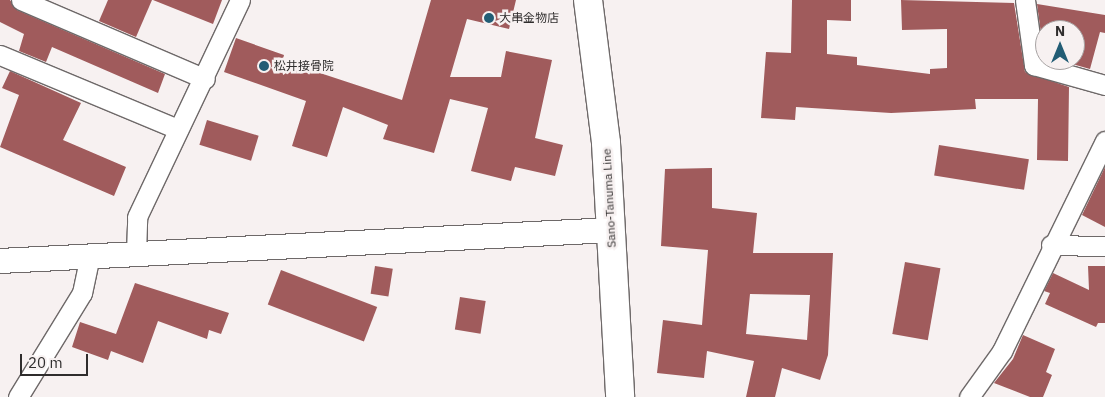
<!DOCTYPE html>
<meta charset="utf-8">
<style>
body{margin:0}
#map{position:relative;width:1105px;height:397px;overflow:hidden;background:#f7f1f1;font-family:"IBM Plex Sans","Noto Sans JP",sans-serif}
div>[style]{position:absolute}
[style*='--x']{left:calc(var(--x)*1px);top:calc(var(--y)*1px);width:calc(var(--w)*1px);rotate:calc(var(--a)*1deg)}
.building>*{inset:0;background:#a05b5c;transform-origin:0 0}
.roads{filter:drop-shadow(1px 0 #6e6969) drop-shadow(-1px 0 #6e6969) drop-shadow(0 1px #6e6969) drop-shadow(0 -1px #6e6969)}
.minor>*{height:19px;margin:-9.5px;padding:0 9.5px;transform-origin:9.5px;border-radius:9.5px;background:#fff}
.tertiary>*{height:24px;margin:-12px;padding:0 12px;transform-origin:12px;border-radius:12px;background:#fff}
.primary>*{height:28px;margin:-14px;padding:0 14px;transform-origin:14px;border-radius:14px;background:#fff}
.dots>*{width:14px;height:14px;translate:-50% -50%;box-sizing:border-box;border:2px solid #f7f1f1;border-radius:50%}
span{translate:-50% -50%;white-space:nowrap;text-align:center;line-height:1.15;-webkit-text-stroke:5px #f7f1f1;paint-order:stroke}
.poi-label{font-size:12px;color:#2f2d2d}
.left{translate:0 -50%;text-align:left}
.street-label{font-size:12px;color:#2f2d2d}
.north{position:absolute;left:1035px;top:20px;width:50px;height:50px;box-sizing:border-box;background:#f7f1f1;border:1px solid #a7a3a3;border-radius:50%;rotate:0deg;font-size:14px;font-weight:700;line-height:20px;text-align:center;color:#2f2d2d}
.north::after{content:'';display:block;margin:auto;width:18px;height:22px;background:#225d75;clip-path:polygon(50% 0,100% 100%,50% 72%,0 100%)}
.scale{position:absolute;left:20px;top:354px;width:68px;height:22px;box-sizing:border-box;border:2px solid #2f2d2d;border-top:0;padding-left:6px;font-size:15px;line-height:18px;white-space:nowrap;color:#2f2d2d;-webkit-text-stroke:4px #f7f1f1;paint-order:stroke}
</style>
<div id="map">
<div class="building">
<div style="clip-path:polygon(0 0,10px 0,17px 10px,165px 74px,158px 93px,52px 47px,46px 62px,19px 51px,24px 34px,0 22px)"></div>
<div style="clip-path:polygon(108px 0,152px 0,136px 37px,99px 21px)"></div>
<div style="clip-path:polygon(153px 0,222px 0,213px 24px)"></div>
<div style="clip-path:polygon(431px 0,516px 0,509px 29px,467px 19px,450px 77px,501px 77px,506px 51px,552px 60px,535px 138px,563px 145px,555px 176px,515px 167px,511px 181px,471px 171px,488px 108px,450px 99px,434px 153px,383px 139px,388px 125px,343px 107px,327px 157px,292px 146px,306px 101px,224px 72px,236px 38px,284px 55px,283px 59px,320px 73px,402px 100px)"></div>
<div style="clip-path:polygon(792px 0,851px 0,851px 21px,827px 20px,827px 54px,857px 57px,857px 65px,930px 74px,930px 69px,947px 68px,947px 29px,902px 30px,901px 0,1014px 3px,1025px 72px,1069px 87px,1068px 161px,1037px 160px,1038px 99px,975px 99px,976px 109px,891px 113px,796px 107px,795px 120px,761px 118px,766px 52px,791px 53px)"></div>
<div style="clip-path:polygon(1037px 4px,1105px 15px,1105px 33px,1100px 32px,1090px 69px,1058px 60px,1075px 60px,1075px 30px,1045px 30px,1044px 56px)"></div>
<div style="clip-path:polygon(10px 71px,81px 103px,63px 140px,126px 167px,114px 196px,0 147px,19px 95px,2px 88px)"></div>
<div style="left:207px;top:120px;width:54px;height:26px;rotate:17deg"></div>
<div style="left:939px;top:145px;width:91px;height:31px;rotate:9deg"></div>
<div style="clip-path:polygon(1105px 167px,1105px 227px,1082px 215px)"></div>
<div style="clip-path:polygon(evenodd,712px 168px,712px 208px,757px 213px,753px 253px,833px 253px,828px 355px,820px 380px,782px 368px,775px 397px,746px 397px,754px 361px,707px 351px,704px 378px,657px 373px,663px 320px,702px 325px,708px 250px,661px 246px,665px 169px,712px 168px,750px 294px,810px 295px,807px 340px,746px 334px,750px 294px)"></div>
<div style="left:905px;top:262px;width:36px;height:73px;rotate:10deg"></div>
<div style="left:375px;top:266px;width:18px;height:28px;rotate:9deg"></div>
<div style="clip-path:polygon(1088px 266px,1105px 266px,1105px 323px,1098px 323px,1096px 327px,1045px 304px,1050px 293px,1044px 291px,1053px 273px,1089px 290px)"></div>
<div style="left:281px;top:270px;width:103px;height:37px;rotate:21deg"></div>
<div style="clip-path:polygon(135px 283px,229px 313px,221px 334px,209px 330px,207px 339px,158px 321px,143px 363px,111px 351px,108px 360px,72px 347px,80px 322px,116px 334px)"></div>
<div style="left:460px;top:297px;width:26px;height:33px;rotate:9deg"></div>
<div style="clip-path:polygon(1023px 335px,1055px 349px,1046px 372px,1052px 375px,1043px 397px,1030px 397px,994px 383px,1013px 359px)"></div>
</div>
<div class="roads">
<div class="minor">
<div style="--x:21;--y:0;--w:200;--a:23.2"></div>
<div style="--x:1025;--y:0;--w:66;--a:82.1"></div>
<div style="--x:1034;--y:65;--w:74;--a:15.7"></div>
<div style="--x:0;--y:55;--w:193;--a:22.6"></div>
<div style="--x:1051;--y:245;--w:54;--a:1.1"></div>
<div style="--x:136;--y:253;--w:36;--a:-88"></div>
<div style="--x:137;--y:217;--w:240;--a:-64.6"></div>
<div style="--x:18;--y:397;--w:122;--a:-58.4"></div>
<div style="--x:82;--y:293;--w:38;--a:-78"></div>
<div style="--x:969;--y:397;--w:57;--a:-54.3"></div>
<div style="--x:1002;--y:351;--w:234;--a:-63.9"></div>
</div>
<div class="tertiary">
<div style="--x:0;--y:261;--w:612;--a:-2.9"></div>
</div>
<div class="primary">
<div style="--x:588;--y:0;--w:144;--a:82.8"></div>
<div style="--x:606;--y:143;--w:254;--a:86.8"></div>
</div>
</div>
<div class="dots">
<div style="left:489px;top:18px;background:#225d75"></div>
<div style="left:264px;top:66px;background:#225d75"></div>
</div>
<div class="poi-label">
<span class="left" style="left:499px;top:18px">大串金物店</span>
<span class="left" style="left:274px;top:66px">松井接骨院</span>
</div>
<div class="street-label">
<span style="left:609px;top:198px;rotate:-93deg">Sano-Tanuma Line</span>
</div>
<div class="north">N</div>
<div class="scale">20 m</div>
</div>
